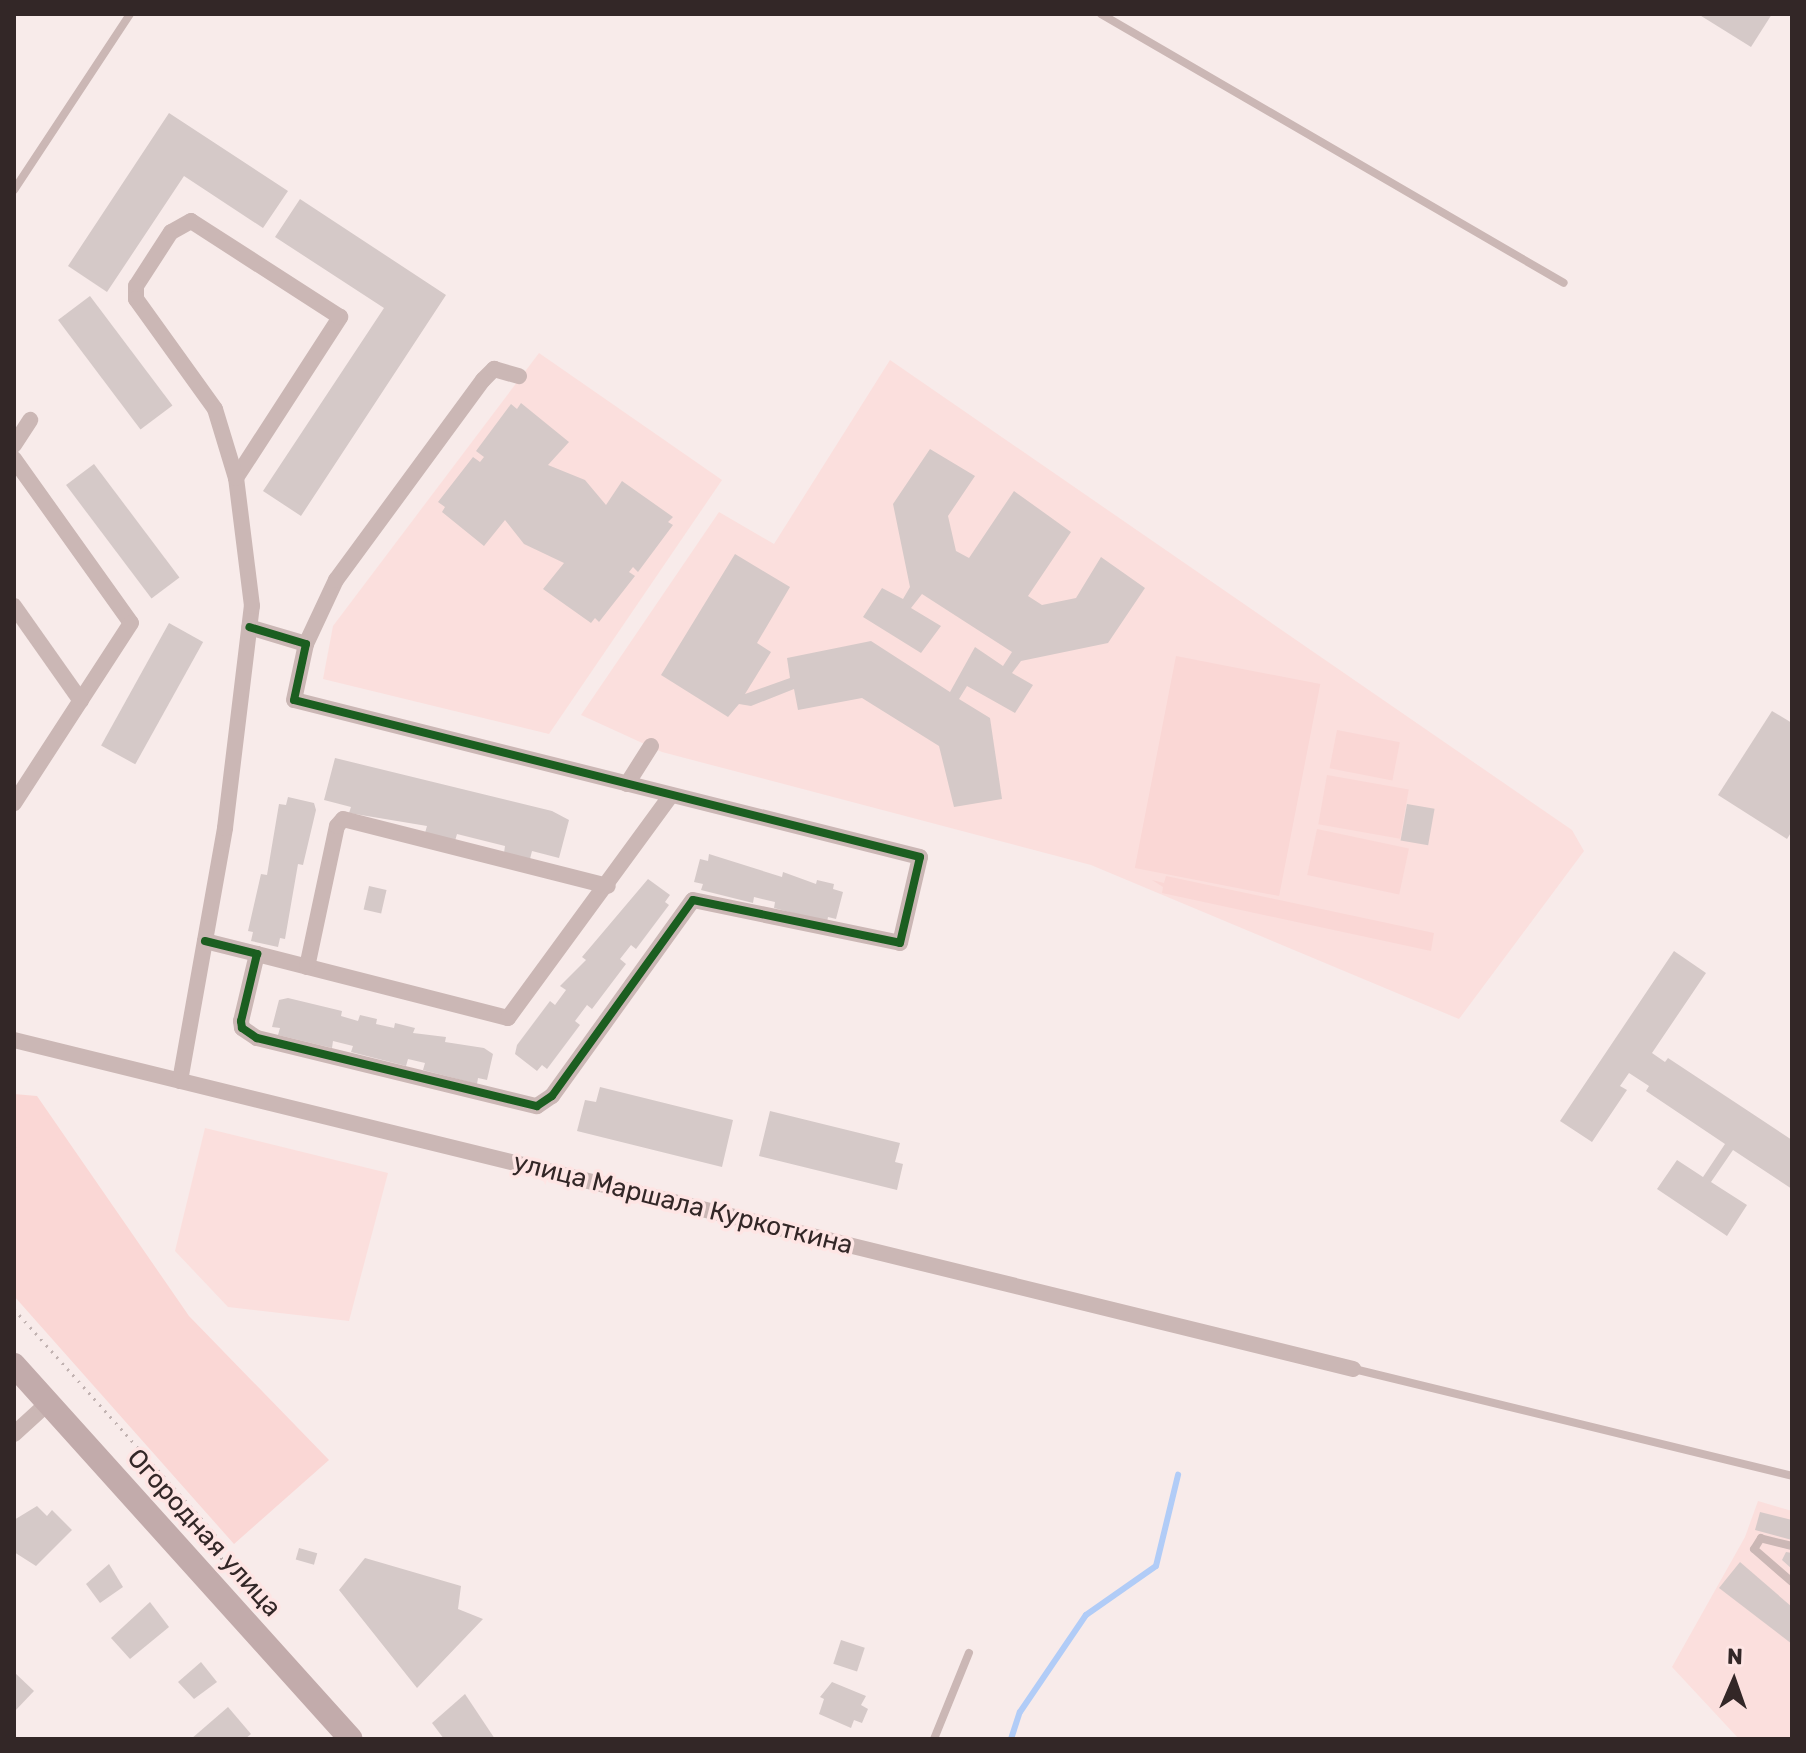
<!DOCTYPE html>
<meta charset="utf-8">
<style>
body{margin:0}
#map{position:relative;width:1806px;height:1753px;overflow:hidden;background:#f8ebea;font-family:Rubik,sans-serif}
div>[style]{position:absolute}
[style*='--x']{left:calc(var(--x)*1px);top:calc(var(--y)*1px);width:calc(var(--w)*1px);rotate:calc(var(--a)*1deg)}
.built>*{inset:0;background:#fbdfdd}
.green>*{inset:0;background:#fad7d5;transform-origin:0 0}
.stream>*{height:6px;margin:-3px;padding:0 3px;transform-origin:3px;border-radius:3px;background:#b1ccf7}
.building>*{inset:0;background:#d5c9c8;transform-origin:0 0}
.path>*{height:3px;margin-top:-1.5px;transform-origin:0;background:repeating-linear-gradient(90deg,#c1b2b1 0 2px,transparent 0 8px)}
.service>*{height:8px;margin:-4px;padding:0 4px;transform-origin:4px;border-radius:4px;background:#cbb7b5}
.minor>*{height:16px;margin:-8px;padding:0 8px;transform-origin:8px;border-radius:8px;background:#cbb7b5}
.secondary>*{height:24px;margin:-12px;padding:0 12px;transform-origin:12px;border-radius:12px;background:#c2abab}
.cycleway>*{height:8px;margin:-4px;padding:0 4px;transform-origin:4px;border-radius:4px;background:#1b5e20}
span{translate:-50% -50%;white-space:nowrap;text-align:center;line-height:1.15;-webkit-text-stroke:7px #fee5e4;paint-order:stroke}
.street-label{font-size:26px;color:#332727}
.frame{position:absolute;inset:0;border:16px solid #332727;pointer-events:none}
.north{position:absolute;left:1694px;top:1641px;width:80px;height:80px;-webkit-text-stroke:6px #fee5e4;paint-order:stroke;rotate:2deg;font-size:22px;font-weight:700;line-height:32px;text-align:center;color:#332727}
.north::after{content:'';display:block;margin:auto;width:28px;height:36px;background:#332727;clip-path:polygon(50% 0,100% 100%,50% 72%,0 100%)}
</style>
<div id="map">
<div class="built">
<div style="clip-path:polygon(539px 353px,722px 480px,549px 734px,323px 679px,333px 626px)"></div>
<div style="clip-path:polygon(890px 360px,1572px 830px,1584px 851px,1459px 1019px,1091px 865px,662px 752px,581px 715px,719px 512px,774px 544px)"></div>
<div style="clip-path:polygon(205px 1128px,388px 1173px,349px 1321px,228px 1307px,175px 1251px)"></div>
<div style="clip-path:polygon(1758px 1501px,1792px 1511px,1792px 1739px,1739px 1739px,1672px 1667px,1745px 1537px)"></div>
</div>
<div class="green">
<div style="left:1176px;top:656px;width:147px;height:216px;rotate:11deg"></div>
<div style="left:1337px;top:730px;width:64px;height:39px;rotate:11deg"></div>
<div style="left:1327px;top:775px;width:83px;height:50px;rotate:10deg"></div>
<div style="left:1317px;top:829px;width:94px;height:47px;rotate:12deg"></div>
<div style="clip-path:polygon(1166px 876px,1434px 933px,1431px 951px,1162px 893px,1163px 887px,1152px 880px,1164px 883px)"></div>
<div style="clip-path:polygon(14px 1094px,37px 1096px,189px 1316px,329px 1460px,234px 1544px,14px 1296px)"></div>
</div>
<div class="stream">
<div style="--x:1011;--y:1739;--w:28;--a:-72"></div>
<div style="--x:1020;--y:1712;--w:117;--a:-55.8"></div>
<div style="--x:1086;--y:1615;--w:85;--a:-35"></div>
<div style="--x:1156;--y:1566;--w:94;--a:-76.4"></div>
</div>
<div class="building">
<div style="clip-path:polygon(1698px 14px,1772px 14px,1751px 47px)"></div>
<div style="clip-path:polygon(169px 113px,288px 191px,263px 228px,184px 176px,107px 292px,68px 266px)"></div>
<div style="clip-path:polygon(300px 199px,446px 295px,301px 516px,263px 491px,384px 308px,275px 237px)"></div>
<div style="left:90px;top:296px;width:137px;height:40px;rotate:53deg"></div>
<div style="clip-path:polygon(521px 403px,569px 442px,548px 465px,585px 480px,606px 505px,622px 481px,673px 517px,668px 522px,673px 525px,638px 572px,633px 567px,629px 572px,635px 576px,599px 622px,595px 618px,591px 623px,543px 589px,564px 563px,524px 544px,505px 520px,484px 546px,442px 512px,445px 507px,438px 502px,473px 457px,480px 462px,484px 457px,476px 451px,511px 404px,517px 409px)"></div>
<div style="clip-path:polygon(930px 449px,975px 476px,948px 516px,956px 551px,969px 558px,1014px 491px,1071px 532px,1028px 596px,1042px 605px,1076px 598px,1101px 557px,1145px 588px,1108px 643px,1021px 661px,1012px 673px,1033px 685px,1015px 713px,967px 686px,959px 699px,990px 718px,1002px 799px,954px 807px,939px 746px,862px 698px,798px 710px,794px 689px,751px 706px,739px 704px,728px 717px,661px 675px,735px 554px,790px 587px,757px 643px,771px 652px,745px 694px,790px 678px,787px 658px,871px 641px,950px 692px,975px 647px,1003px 666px,1012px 652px,922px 594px,911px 608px,941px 626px,921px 653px,863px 617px,882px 588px,903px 599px,910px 587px,893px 504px)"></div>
<div style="left:94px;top:464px;width:142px;height:35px;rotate:53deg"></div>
<div style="left:169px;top:623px;width:39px;height:140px;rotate:29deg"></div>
<div style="clip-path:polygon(1772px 711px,1792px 723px,1792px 831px,1787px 839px,1718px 795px)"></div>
<div style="clip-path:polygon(335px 758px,552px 811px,569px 820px,559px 858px,532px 851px,530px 859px,504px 853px,505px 846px,457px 834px,455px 841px,425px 833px,427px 826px,349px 813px,351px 807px,324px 800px)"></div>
<div style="clip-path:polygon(288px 797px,314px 803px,316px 810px,303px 865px,298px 864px,285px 939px,280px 938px,278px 947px,251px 941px,253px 932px,248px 931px,261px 874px,267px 875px,279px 804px,286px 805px)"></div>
<div style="left:1407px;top:804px;width:28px;height:37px;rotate:10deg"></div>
<div style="clip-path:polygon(709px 854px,782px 877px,783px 872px,816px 884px,817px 880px,834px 884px,833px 889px,843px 892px,836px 919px,828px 917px,827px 922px,774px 908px,775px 902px,754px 897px,753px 903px,701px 890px,703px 884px,694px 882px,700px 859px,708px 861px)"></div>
<div style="clip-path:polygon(648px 879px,670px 895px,665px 902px,669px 905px,636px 949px,631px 945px,620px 959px,626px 964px,592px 1009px,587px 1005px,575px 1021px,580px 1025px,547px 1069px,542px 1065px,537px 1071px,515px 1054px,517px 1045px,550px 1001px,555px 1005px,566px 990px,560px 986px,586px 960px,582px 957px)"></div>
<div style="left:369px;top:886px;width:18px;height:24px;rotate:13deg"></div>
<div style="clip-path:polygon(1674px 951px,1706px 973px,1652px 1053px,1665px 1062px,1668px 1058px,1792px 1140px,1792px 1189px,1733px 1150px,1711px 1182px,1747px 1205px,1727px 1236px,1657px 1189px,1677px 1160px,1703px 1177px,1725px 1144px,1646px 1091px,1649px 1086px,1629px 1073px,1620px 1086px,1627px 1090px,1592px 1142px,1560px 1121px)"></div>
<div style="clip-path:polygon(288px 998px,342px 1011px,341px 1016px,358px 1021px,360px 1015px,377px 1019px,376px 1024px,394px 1028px,395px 1023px,415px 1028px,413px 1033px,446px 1037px,445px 1042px,484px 1048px,493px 1054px,487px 1080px,478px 1078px,477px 1084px,423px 1070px,425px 1063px,408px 1059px,406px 1066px,351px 1052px,353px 1046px,333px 1041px,332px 1048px,278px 1035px,280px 1028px,272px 1027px,279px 1000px)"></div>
<div style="clip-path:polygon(600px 1087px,733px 1120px,722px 1167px,577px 1131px,585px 1100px,596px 1102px)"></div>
<div style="clip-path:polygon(770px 1111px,900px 1143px,895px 1162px,903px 1164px,897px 1190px,759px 1156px)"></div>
<div style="clip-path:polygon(37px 1506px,47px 1516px,52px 1510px,72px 1530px,36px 1566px,14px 1552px,14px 1520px)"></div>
<div style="clip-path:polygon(1760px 1512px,1792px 1520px,1792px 1540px,1755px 1530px)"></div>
<div style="left:299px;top:1548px;width:19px;height:12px;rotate:16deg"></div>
<div style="clip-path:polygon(1786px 1552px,1792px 1553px,1792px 1569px,1782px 1560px)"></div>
<div style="clip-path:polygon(365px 1558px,461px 1586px,458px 1609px,483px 1619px,417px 1688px,339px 1590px)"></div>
<div style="clip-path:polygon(1740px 1562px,1792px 1607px,1792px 1644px,1719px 1588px)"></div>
<div style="clip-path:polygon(109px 1564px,123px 1587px,100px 1603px,86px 1584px)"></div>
<div style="clip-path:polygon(150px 1602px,169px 1627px,130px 1659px,111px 1638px)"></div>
<div style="left:841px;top:1640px;width:25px;height:25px;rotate:18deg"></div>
<div style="clip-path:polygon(201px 1662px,217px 1682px,194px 1699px,178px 1682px)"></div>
<div style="clip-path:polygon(14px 1672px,34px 1691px,14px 1712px)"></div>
<div style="clip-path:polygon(832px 1682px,866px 1696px,861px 1705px,868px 1709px,862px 1723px,854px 1720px,851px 1728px,819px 1714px,824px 1699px,820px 1697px)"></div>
<div style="clip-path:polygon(465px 1694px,495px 1739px,444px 1739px,432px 1723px)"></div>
<div style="clip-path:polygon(228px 1707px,251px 1734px,245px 1739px,191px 1739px)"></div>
</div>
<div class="path">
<div style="--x:14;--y:1147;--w:5;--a:-53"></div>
<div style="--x:14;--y:1309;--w:302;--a:48.2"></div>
<div style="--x:215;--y:1534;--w:30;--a:75"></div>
</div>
<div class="service">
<div style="--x:1101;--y:14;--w:535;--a:30.16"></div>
<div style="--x:14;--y:190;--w:211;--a:-56.6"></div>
<div style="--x:1354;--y:1369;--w:451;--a:13.7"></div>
<div style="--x:1792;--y:1546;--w:32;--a:-166"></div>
<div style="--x:1761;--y:1538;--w:13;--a:122"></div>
<div style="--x:1754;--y:1549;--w:50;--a:41"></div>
<div style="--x:934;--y:1739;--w:93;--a:-67.9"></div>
</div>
<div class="minor">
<div style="--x:14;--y:445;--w:30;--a:-57"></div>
<div style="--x:14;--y:459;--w:201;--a:54.5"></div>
<div style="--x:131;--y:623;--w:215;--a:123"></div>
<div style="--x:14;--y:606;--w:116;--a:54.8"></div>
<div style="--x:306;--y:644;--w:71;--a:-64.9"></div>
<div style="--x:336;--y:580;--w:248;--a:-53.7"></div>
<div style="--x:483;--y:380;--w:16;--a:-45"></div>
<div style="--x:494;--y:369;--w:26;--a:16"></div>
<div style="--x:627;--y:784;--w:45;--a:-57.7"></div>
<div style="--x:205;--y:941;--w:54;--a:14"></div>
<div style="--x:257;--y:954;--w:69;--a:103.4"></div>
<div style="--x:241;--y:1021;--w:7;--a:82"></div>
<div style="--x:242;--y:1028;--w:18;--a:34"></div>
<div style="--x:257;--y:1038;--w:288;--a:13.7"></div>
<div style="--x:537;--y:1106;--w:18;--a:-34"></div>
<div style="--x:552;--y:1096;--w:241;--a:-54.3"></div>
<div style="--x:693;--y:900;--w:211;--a:11.7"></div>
<div style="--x:900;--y:943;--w:88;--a:-76.9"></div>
<div style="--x:920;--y:857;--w:645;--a:-165.92"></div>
<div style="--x:294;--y:700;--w:57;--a:-77.9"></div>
<div style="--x:306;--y:644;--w:59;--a:-163.4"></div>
<div style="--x:257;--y:954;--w:259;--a:14.3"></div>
<div style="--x:508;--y:1018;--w:276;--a:-53.8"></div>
<div style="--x:307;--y:967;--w:144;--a:-78"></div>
<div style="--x:337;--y:826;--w:9;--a:-49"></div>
<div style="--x:343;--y:819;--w:273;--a:14.2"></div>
<div style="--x:14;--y:1040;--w:1379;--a:13.8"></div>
<div style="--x:180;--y:1081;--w:257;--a:-79.9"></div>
<div style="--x:225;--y:828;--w:224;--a:-83.1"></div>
<div style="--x:252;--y:606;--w:129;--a:-97.1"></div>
<div style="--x:236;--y:478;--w:192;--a:-57.1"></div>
<div style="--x:340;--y:317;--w:177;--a:-147.2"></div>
<div style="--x:191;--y:221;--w:23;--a:151"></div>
<div style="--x:171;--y:232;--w:64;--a:122.9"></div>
<div style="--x:136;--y:286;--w:13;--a:90"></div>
<div style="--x:136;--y:299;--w:135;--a:54.3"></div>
<div style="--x:215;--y:409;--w:72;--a:73.1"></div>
<div style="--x:14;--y:1434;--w:46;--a:-42.4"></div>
</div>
<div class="secondary">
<div style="--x:14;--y:1365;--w:503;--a:47.98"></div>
</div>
<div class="cycleway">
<div style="--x:205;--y:941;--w:54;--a:14"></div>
<div style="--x:257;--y:954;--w:69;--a:103.4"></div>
<div style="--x:241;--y:1021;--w:7;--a:82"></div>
<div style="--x:242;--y:1028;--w:18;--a:34"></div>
<div style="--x:257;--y:1038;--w:288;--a:13.7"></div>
<div style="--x:537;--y:1106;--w:18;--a:-34"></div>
<div style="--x:552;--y:1096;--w:241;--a:-54.3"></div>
<div style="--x:693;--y:900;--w:211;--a:11.7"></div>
<div style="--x:900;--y:943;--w:88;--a:-76.9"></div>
<div style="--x:920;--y:857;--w:645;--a:-165.92"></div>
<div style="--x:294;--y:700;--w:57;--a:-77.9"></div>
<div style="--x:306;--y:644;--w:59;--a:-163.4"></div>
</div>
<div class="street-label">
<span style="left:683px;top:1204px;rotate:14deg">улица Маршала Куркоткина</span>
<span style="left:204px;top:1533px;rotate:48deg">Огородная улица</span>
</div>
<div class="frame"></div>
<div class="north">N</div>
</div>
